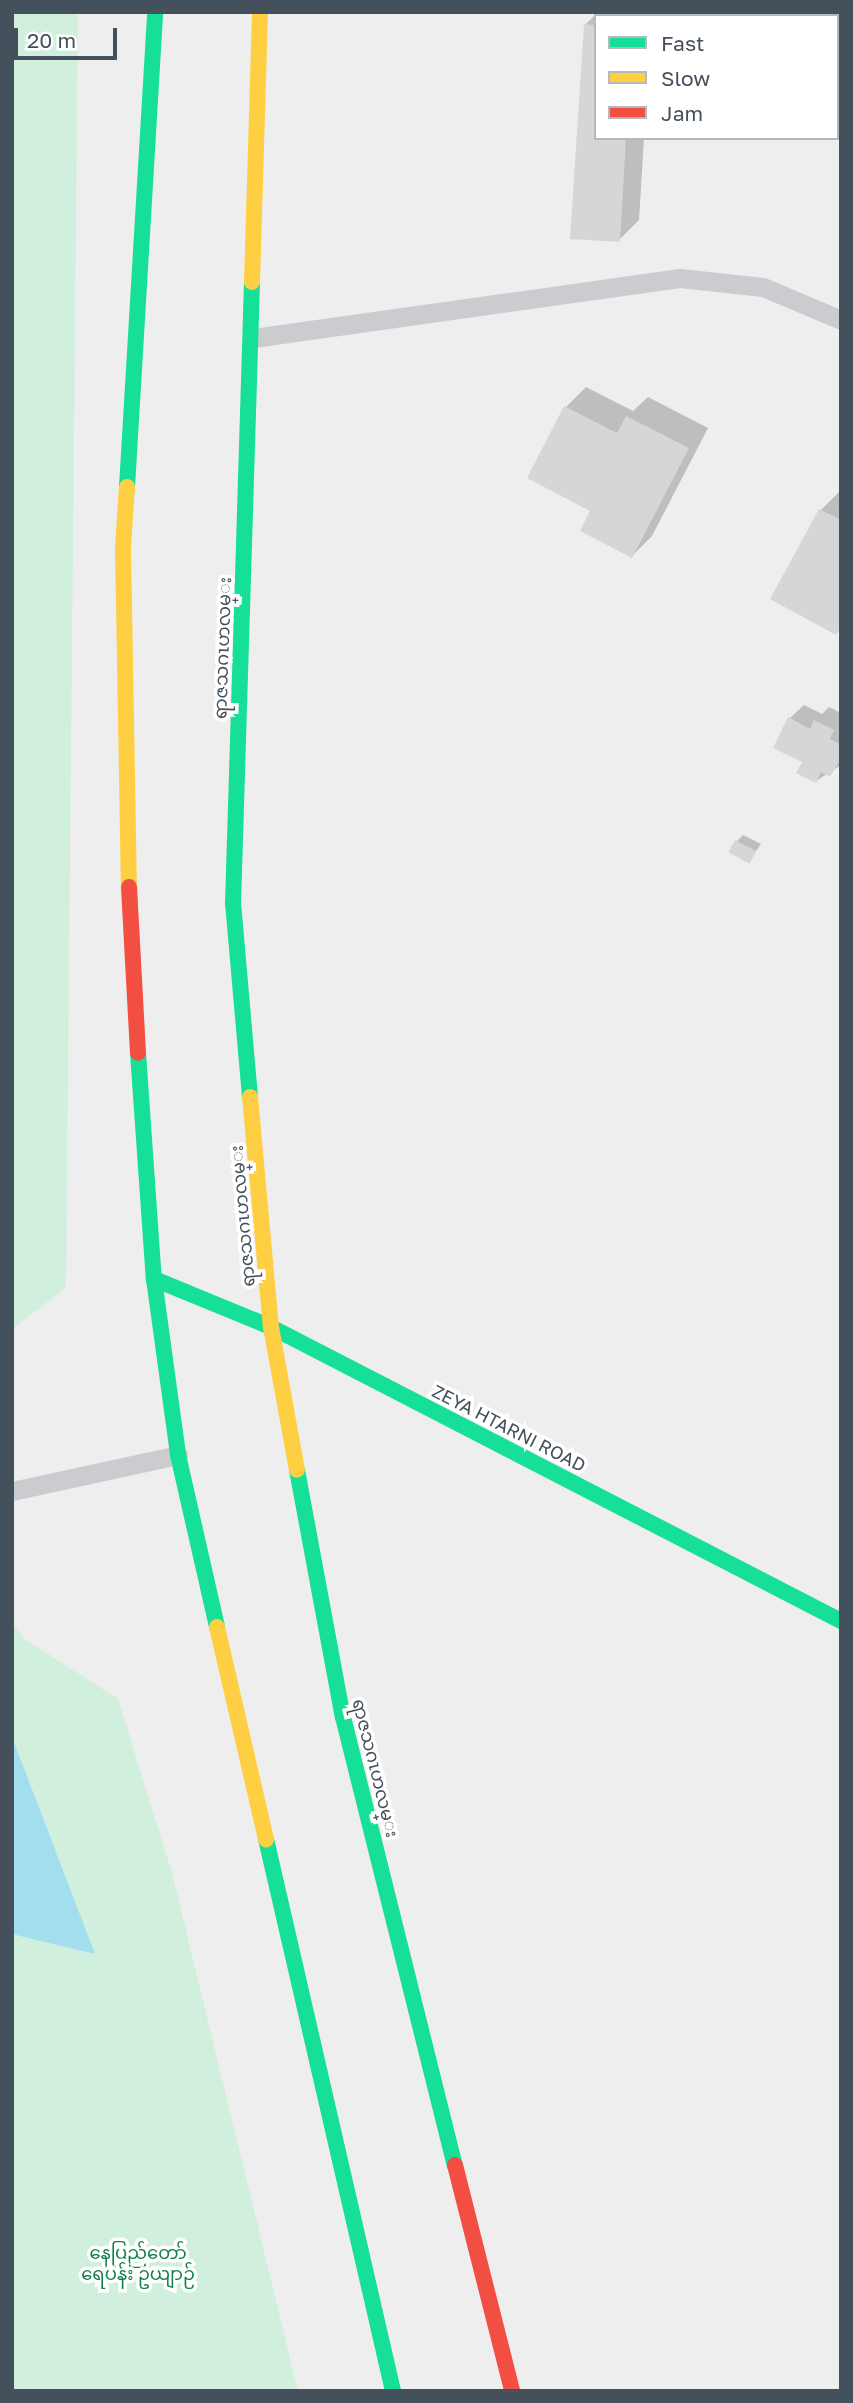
<!DOCTYPE html>
<meta charset="utf-8">
<style>
body{margin:0}
#map{position:relative;width:853px;height:2403px;overflow:hidden;background:#efeeee;font-family:"Golos Text","Noto Sans Myanmar",sans-serif}
div>[style]{position:absolute}
[style*='--x']{left:calc(var(--x)*1px);top:calc(var(--y)*1px);width:calc(var(--w)*1px);rotate:calc(var(--a)*1deg)}
.green>*{inset:0;background:#d1efdd}
.water>*{inset:0;background:#a3deef}
.shadow>*{inset:0;background:#0003}
.building>*{inset:0;background:#d6d6d8;transform-origin:0 0}
.lane>*{height:19px;margin:-9.5px;padding:0 9.5px;transform-origin:9.5px;border-radius:9.5px;background:#cacccf}
.fast>*{height:16px;margin:-8px;padding:0 8px;transform-origin:8px;border-radius:8px;background:#16e098}
.slow>*{height:16px;margin:-8px;padding:0 8px;transform-origin:8px;border-radius:8px;background:#ffcf43}
.jam>*{height:16px;margin:-8px;padding:0 8px;transform-origin:8px;border-radius:8px;background:#f24e42}
span{translate:-50% -50%;white-space:nowrap;text-align:center;line-height:1.15;-webkit-text-stroke:7px #fff;paint-order:stroke}
.street-label{font-size:18px;color:#44505b}
.park-label{font-size:18px;color:#137f4b}
.frame{position:absolute;inset:0;border:14px solid #44505b;pointer-events:none}
.legend{position:absolute;left:594px;top:14px;width:245px;height:126px;box-sizing:border-box;background:#fff;border:2px solid #b4b9bd;margin:0;padding:9px 12px;list-style:none;font-size:21px;color:#44505b}
.legend li{display:flex;align-items:center;gap:14px;height:35px}
.legend b{width:35px;border:2px solid #b4b9bd}
.scale{position:absolute;left:14px;top:28px;width:103px;height:32px;box-sizing:border-box;border:4px solid #44505b;border-top:0;padding-left:9px;font-size:21px;line-height:24px;white-space:nowrap;color:#44505b;-webkit-text-stroke:5px #fff;paint-order:stroke}
</style>
<div id="map">
<div class="green">
<div style="clip-path:polygon(12px 12px,78px 12px,66px 1288px,12px 1329px)"></div>
<div style="clip-path:polygon(12px 1622px,25px 1639px,118px 1699px,172px 1873px,298px 2391px,12px 2391px)"></div>
</div>
<div class="water">
<div style="clip-path:polygon(12px 1737px,95px 1954px,12px 1934px)"></div>
</div>
<div class="shadow">
<div style="clip-path:polygon(598px 12px,652px 12px,596px 16px,596px 138px,644px 138px,639px 220px,619px 240px,572px 237px,585px 25px)"></div>
<div style="clip-path:polygon(586px 387px,633px 411px,648px 397px,708px 428px,652px 536px,632px 556px,593px 510px,566px 407px)"></div>
<div style="clip-path:polygon(841px 490px,841px 628px,836px 633px,773px 599px,821px 510px)"></div>
<div style="clip-path:polygon(804px 705px,822px 714px,829px 707px,841px 713px,841px 765px,816px 781px,790px 718px)"></div>
<div style="clip-path:polygon(743px 835px,761px 844px,749px 861px,737px 841px)"></div>
</div>
<div class="building">
<div style="clip-path:polygon(584px 24px,596px 25px,596px 138px,626px 138px,620px 242px,570px 239px)"></div>
<div style="clip-path:polygon(564px 406px,617px 433px,626px 416px,689px 448px,632px 558px,580px 531px,590px 511px,527px 478px)"></div>
<div style="clip-path:polygon(819px 509px,841px 520px,841px 627px,836px 635px,770px 599px)"></div>
<div style="clip-path:polygon(788px 717px,810px 729px,814px 720px,834px 730px,830px 739px,841px 745px,841px 758px,830px 777px,821px 772px,816px 783px,796px 773px,802px 762px,773px 748px)"></div>
<div style="left:735px;top:840px;width:24px;height:14px;rotate:28deg"></div>
</div>
<div class="lane">
<div style="--x:253;--y:338;--w:431;--a:-8"></div>
<div style="--x:680;--y:278;--w:83;--a:6.2"></div>
<div style="--x:763;--y:287;--w:85;--a:22.9"></div>
<div style="--x:12;--y:1491;--w:170;--a:-12.2"></div>
</div>
<div class="fast">
<div style="--x:127;--y:487;--w:476;--a:-86.6"></div>
<div style="--x:138;--y:1053;--w:227;--a:86"></div>
<div style="--x:154;--y:1279;--w:178;--a:82.2"></div>
<div style="--x:178;--y:1455;--w:176;--a:77.2"></div>
<div style="--x:250;--y:1097;--w:194;--a:-95"></div>
<div style="--x:233;--y:904;--w:622;--a:-88.25"></div>
<div style="--x:154;--y:1279;--w:126;--a:22.3"></div>
<div style="--x:271;--y:1327;--w:641;--a:27.28"></div>
<div style="--x:297;--y:1470;--w:251;--a:79.5"></div>
<div style="--x:343;--y:1717;--w:462;--a:76"></div>
<div style="--x:266;--y:1839;--w:566;--a:77.04"></div>
</div>
<div class="slow">
<div style="--x:252;--y:282;--w:270;--a:-88.3"></div>
<div style="--x:127;--y:487;--w:61;--a:93.8"></div>
<div style="--x:123;--y:548;--w:339;--a:89"></div>
<div style="--x:250;--y:1097;--w:231;--a:84.8"></div>
<div style="--x:271;--y:1327;--w:145;--a:79.7"></div>
<div style="--x:217;--y:1627;--w:218;--a:77"></div>
</div>
<div class="jam">
<div style="--x:129;--y:887;--w:166;--a:86.9"></div>
<div style="--x:455;--y:2165;--w:233;--a:75.8"></div>
</div>
<div class="street-label">
<span style="left:222px;top:648px;rotate:-88deg">ရာဇသဂၤဟလမ္း</span>
<span style="left:242px;top:1216px;rotate:-95deg">ရာဇသဂၤဟလမ္း</span>
<span style="left:509px;top:1428px;rotate:27deg">ZEYA HTARNI ROAD</span>
<span style="left:376px;top:1768px;rotate:76deg">ရာဇသဂၤဟလမ္း</span>
</div>
<div class="park-label">
<span style="left:138px;top:2263px">နေပြည်တော်<br>ရေပန်း ဥယျာဉ်</span>
</div>
<div class="frame"></div>
<ul class="legend">
<li><b style="height:9px;background:#16e098"></b>Fast</li>
<li><b style="height:9px;background:#ffcf43"></b>Slow</li>
<li><b style="height:9px;background:#f24e42"></b>Jam</li>
</ul>
<div class="scale">20 m</div>
</div>
